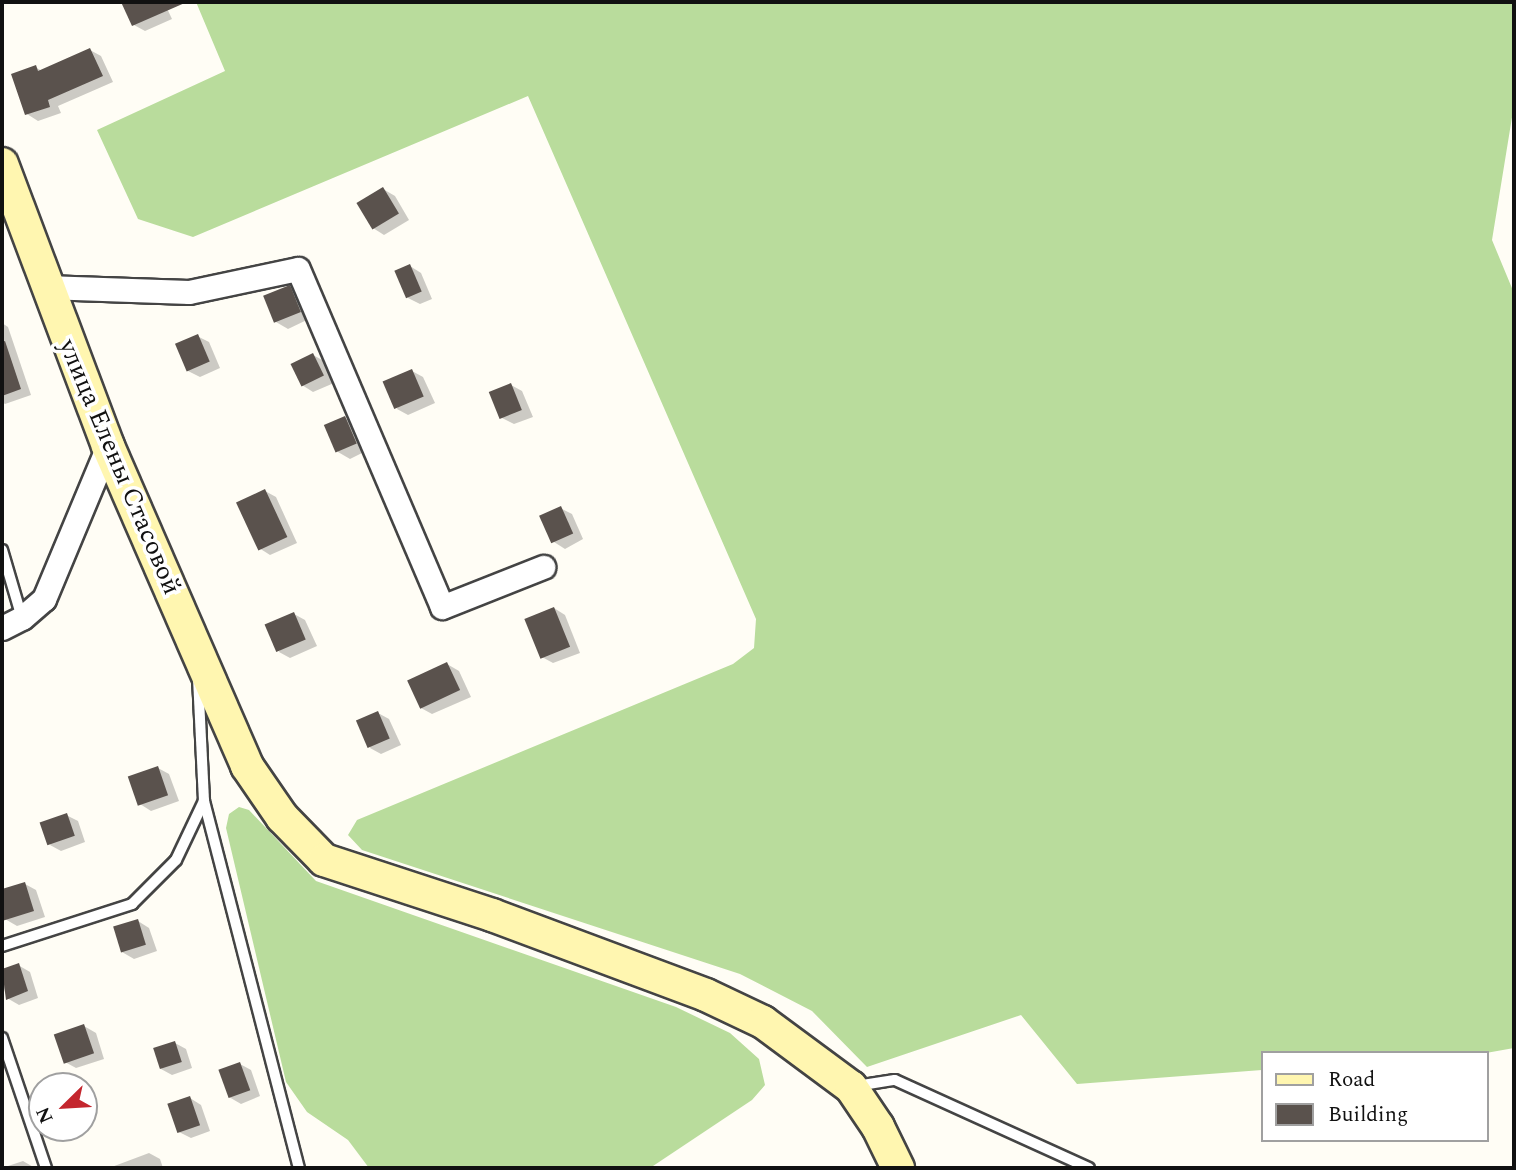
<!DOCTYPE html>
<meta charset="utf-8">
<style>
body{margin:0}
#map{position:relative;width:1516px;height:1170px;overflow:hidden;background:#fffdf5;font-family:Spectral,serif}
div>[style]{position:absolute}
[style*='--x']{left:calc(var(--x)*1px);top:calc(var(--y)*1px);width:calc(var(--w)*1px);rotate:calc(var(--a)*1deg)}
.forest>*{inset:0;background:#b9dc9c}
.shadow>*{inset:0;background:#0003}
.building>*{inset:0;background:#5a524d;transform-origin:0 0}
.roads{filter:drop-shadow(2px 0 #444) drop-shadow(-2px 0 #444) drop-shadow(0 2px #444) drop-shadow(0 -2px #444)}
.service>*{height:10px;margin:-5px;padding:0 5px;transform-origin:5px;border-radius:5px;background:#fff}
.minor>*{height:23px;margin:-11.5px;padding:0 11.5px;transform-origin:11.5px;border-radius:11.5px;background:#fff}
.secondary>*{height:32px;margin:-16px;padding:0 16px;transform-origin:16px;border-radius:16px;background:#fff6b0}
span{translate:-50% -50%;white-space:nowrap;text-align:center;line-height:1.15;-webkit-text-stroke:7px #fff;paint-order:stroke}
.street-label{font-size:26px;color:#111}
.frame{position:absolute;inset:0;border:4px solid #111;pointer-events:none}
.legend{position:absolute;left:1261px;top:1051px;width:228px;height:91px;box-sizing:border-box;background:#fff;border:2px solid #a0a0a0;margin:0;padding:9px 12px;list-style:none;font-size:21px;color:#111}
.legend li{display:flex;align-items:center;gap:14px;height:35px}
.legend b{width:35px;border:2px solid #a0a0a0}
.north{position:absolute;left:28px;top:1072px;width:70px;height:70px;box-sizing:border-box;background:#fff;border:2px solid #a0a0a0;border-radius:50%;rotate:246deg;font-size:19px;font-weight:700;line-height:28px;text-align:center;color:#111}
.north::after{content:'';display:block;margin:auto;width:24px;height:32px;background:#c4262e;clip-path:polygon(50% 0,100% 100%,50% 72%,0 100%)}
</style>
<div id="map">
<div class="forest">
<div style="clip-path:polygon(196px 2px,1514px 2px,1514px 105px,1492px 240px,1514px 293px,1514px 1048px,1486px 1053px,1262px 1053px,1262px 1070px,1077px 1084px,1021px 1015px,867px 1067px,812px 1011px,740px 974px,362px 850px,348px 835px,357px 820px,733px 664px,754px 648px,756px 619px,528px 96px,193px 237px,138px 219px,97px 130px,225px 71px)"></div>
<div style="clip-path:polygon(239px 807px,249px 810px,316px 881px,676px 1007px,730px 1033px,759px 1059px,765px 1085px,752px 1100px,650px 1168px,369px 1168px,348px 1140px,307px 1112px,286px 1082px,226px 828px,229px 814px)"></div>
</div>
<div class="shadow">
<div style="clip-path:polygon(123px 2px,164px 2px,172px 19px,145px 31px,134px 25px)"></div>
<div style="clip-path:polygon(90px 50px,101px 56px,113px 82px,58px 106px,61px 113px,38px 121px,27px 114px,35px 67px,42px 71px)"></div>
<div style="clip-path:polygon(383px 189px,395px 196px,409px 220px,384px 235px,373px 228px)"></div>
<div style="clip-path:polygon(410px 266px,421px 273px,432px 299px,420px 304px,408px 298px)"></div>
<div style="clip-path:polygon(289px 287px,301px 294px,311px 318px,288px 329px,276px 322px)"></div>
<div style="clip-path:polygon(2px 323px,8px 327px,31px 395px,5px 404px,2px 402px)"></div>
<div style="clip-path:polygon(197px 336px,209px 342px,220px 368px,200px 377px,188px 371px)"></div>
<div style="clip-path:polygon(313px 355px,324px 361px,334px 383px,313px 392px,302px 385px)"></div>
<div style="clip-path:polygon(412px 371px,423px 377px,435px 403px,408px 415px,397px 409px)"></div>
<div style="clip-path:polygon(511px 385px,522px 391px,533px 417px,514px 424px,502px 418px)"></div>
<div style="clip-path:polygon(345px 418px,356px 424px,368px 450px,350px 459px,338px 452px)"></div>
<div style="clip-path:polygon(265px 491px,276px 497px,297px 543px,270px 555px,259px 548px)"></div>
<div style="clip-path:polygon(560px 508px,572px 514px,583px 539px,565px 549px,554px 542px)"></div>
<div style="clip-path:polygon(554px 608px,565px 615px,580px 653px,553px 663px,542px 657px)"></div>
<div style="clip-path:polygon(294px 614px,305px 620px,317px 646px,290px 658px,279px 652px)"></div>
<div style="clip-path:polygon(447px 664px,459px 671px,471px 697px,432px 714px,421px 708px)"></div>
<div style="clip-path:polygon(378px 713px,389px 719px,401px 745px,381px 754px,370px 748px)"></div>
<div style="clip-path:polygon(158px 768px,169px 774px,179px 801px,151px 811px,140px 804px)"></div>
<div style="clip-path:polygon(66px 815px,78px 821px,85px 842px,61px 851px,50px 845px)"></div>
<div style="clip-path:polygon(25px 884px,36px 890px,45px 917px,17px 926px,5px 919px,2px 891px)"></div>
<div style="clip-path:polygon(138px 921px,149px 928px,157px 951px,134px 959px,122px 952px)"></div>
<div style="clip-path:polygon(18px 965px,30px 972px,38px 998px,19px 1005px,7px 998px,2px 981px,2px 971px)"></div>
<div style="clip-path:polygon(84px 1026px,96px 1033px,104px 1059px,76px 1068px,65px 1062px)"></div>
<div style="clip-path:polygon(175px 1043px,186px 1049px,192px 1068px,172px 1075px,161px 1069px)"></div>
<div style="clip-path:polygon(240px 1064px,251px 1070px,260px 1096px,241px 1104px,229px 1097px)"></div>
<div style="clip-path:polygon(190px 1098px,201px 1105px,210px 1131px,191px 1138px,179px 1132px)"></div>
<div style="clip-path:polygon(149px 1153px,160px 1159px,163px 1168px,109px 1168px)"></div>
<div style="clip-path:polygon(23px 1161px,35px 1168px,2px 1168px)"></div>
</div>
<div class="building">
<div style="clip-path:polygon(121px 2px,187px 2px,132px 26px)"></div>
<div style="clip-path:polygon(90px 48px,103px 76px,48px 100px,50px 107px,25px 115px,11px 74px,36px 65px,38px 71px)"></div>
<div style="left:383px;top:187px;width:31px;height:31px;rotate:59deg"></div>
<div style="left:410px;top:264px;width:30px;height:17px;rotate:67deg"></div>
<div style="left:290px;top:285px;width:29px;height:29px;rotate:68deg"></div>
<div style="left:198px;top:334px;width:30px;height:25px;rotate:67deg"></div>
<div style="clip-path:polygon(5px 341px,21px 389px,2px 396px,2px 342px)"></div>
<div style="left:313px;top:353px;width:25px;height:25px;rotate:64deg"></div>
<div style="left:412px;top:369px;width:30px;height:32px;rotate:67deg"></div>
<div style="left:511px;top:383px;width:29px;height:24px;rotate:68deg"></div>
<div style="left:345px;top:416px;width:30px;height:23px;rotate:67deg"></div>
<div style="left:265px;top:489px;width:53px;height:32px;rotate:65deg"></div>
<div style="left:561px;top:506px;width:30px;height:24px;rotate:66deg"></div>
<div style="left:554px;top:607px;width:43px;height:32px;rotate:68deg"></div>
<div style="left:294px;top:612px;width:30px;height:32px;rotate:67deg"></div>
<div style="left:447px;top:662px;width:31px;height:44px;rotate:65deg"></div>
<div style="left:378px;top:711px;width:30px;height:24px;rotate:67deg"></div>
<div style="left:158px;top:766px;width:31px;height:32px;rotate:71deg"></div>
<div style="left:67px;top:813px;width:24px;height:29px;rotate:71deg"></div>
<div style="clip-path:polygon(25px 882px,34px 911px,2px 921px,2px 889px)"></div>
<div style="left:138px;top:919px;width:27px;height:26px;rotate:73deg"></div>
<div style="clip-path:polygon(19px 963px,28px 991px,6px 1000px,2px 969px)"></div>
<div style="left:84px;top:1024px;width:31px;height:32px;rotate:71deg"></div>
<div style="left:175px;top:1041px;width:22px;height:23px;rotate:72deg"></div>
<div style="left:240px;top:1062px;width:30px;height:23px;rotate:70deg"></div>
<div style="left:190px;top:1096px;width:31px;height:24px;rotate:71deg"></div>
</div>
<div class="roads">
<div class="service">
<div style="--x:2;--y:550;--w:71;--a:73.6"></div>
<div style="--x:198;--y:678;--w:123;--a:87.2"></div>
<div style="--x:204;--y:801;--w:379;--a:75.5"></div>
<div style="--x:2;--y:946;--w:137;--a:-17.9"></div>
<div style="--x:132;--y:904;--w:62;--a:-45"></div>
<div style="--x:176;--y:860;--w:65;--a:-64.6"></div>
<div style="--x:2;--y:1038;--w:137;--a:71.3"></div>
<div style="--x:856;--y:1086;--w:39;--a:-9"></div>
<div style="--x:895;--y:1080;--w:213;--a:24.4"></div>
</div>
<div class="minor">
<div style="--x:45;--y:287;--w:144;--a:2"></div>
<div style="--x:189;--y:292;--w:111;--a:-11.9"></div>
<div style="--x:298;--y:269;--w:367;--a:66.9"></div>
<div style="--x:442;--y:607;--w:109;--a:-21.6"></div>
<div style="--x:2;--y:628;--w:22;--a:-27"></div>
<div style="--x:22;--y:618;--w:29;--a:-41"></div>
<div style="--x:44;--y:599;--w:166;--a:-67.3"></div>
</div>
<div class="secondary">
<div style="--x:2;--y:164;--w:301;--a:69.4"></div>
<div style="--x:108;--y:446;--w:349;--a:66.5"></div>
<div style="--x:247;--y:766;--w:62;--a:55.5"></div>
<div style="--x:282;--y:817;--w:60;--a:45.7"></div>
<div style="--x:324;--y:860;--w:177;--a:18.1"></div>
<div style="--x:492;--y:915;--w:228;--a:20.5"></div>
<div style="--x:706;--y:995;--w:63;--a:25.3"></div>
<div style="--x:763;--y:1022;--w:109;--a:36.5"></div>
<div style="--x:851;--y:1087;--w:48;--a:56"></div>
<div style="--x:878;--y:1127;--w:46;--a:64"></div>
</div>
</div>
<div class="street-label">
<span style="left:119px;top:467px;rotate:67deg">улица Елены Стасовой</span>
</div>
<div class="frame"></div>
<ul class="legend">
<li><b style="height:9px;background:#fff6b0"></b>Road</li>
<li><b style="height:19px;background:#5a524d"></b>Building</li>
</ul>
<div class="north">N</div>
</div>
